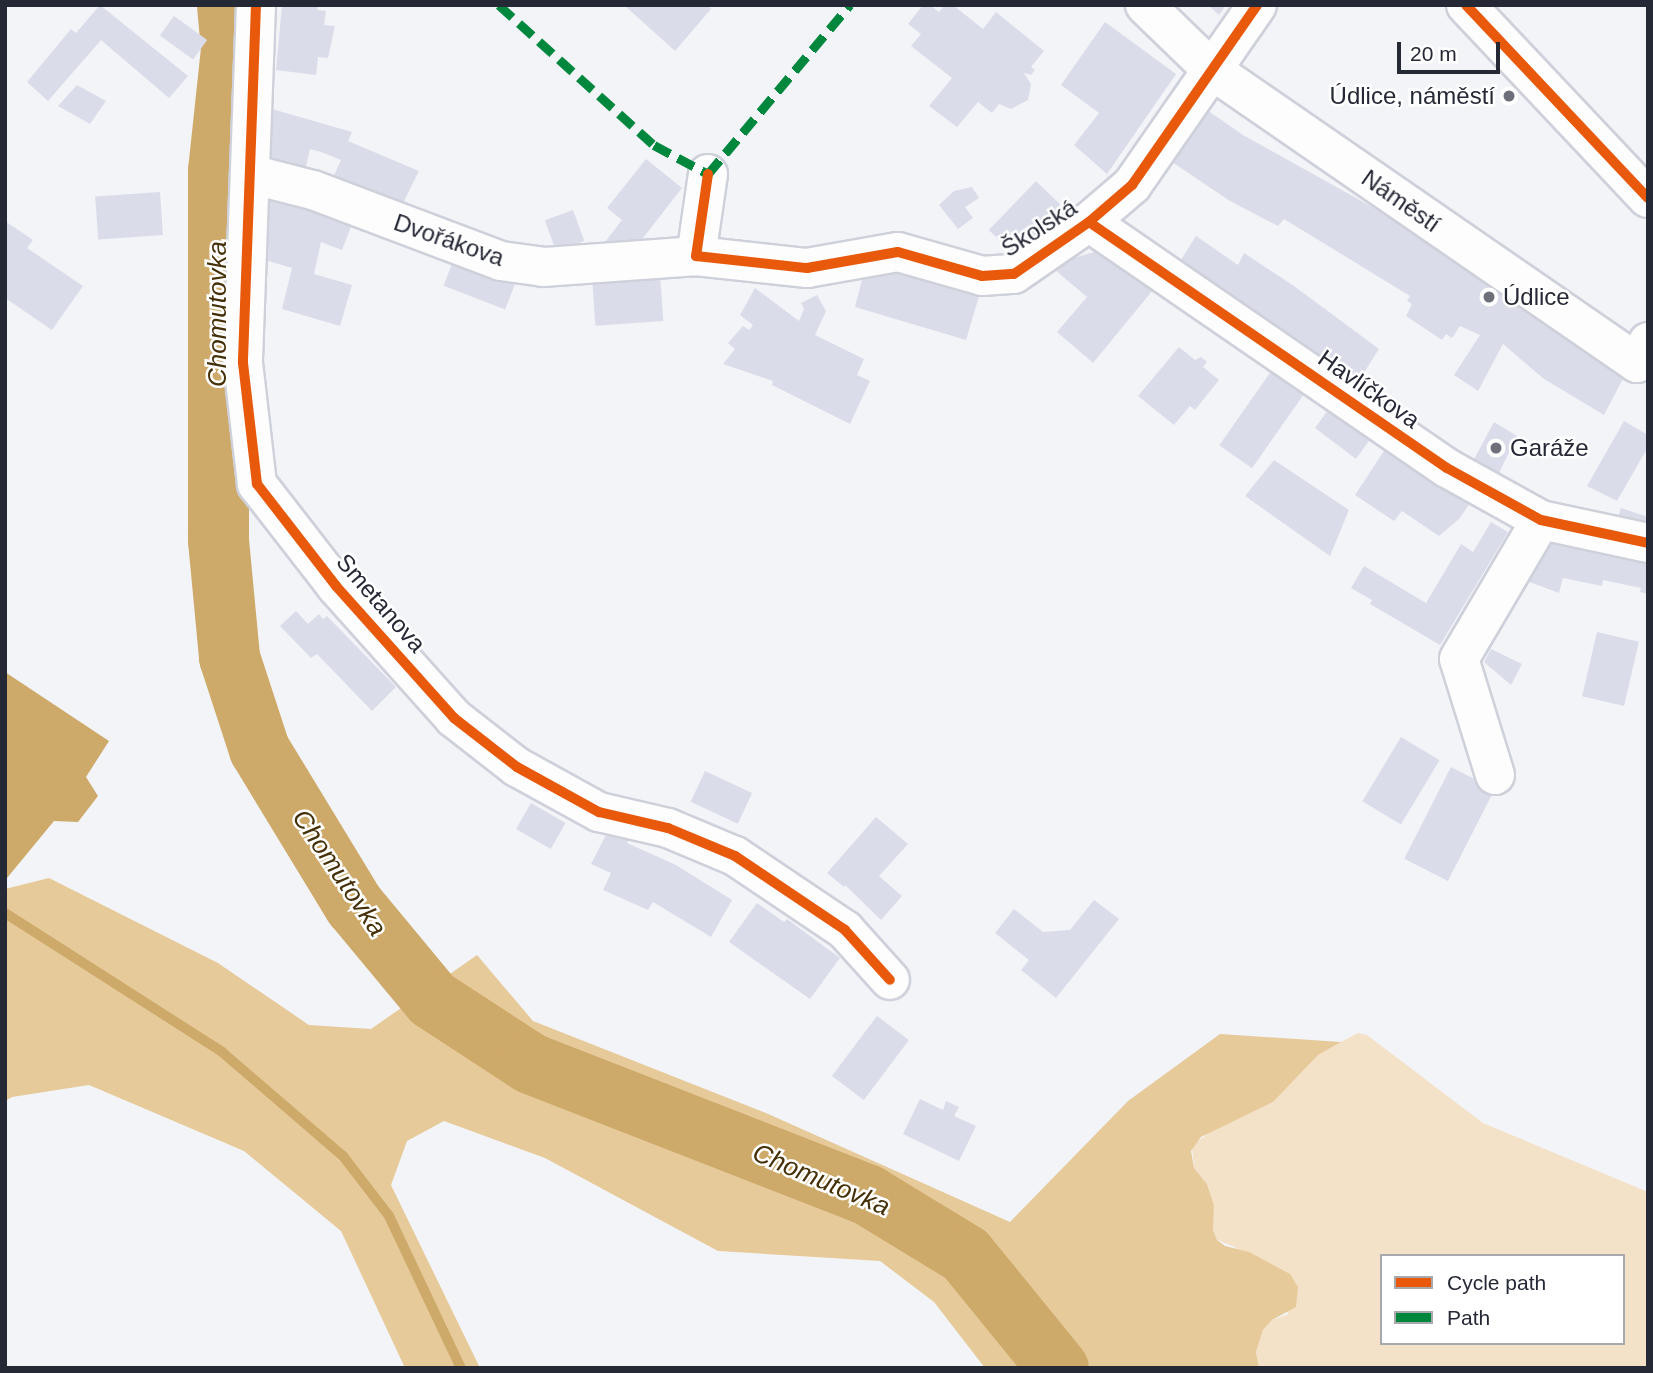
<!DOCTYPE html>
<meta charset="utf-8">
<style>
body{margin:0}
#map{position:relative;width:1653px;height:1373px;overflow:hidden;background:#f3f4f8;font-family:Arial,sans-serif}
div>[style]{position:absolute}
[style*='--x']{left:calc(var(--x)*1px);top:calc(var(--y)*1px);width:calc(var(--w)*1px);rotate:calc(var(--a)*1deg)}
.green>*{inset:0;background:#f4e2c8}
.forest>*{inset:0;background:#e6ca9a}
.water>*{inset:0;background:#ceaa6a}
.stream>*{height:10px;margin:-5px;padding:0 5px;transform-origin:5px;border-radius:5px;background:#ceaa6a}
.river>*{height:61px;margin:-30.5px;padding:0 30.5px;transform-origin:30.5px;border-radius:30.5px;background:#ceaa6a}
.building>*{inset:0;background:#dadde9;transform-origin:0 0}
.roads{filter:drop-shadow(2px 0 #ced0da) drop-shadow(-2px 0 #ced0da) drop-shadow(0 2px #ced0da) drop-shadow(0 -2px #ced0da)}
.minor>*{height:38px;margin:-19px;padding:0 19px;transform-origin:19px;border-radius:19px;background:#fdfdfe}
.quiet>*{height:9px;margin-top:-4.5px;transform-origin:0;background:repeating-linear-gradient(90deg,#00873e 0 18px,transparent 0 27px)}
.cycleway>*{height:10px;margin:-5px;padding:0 5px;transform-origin:5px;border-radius:5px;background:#e8590c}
.dots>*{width:19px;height:19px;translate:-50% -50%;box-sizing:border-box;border:4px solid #fff;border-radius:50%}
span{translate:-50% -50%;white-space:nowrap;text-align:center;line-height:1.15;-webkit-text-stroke:5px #fff;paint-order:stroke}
.poi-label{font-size:24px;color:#252835}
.right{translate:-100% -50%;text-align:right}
.left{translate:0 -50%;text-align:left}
.street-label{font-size:24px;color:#252835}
.water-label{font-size:26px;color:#453008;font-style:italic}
.frame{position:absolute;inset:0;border:7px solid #252835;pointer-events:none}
.legend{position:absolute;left:1380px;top:1254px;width:245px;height:91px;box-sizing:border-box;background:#fff;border:2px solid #a8a9ae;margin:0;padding:9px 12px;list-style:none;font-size:21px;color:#252835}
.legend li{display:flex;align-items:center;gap:14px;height:35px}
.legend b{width:35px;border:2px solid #a8a9ae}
.scale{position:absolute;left:1397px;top:42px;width:103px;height:32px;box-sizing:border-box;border:4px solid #252835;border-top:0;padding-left:9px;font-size:21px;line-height:24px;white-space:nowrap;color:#252835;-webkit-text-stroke:5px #fff;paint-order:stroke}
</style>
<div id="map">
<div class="green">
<div style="clip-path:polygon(evenodd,1358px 1033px,1367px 1035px,1483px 1123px,1648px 1192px,1648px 1368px,1259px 1368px,1256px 1352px,1263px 1330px,1272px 1320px,1289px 1314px,1235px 1247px,1217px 1240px,1213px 1230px,1214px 1205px,1207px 1184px,1194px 1168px,1192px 1146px,1210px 1132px,1273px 1102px,1318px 1054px,1358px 1033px,1382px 1256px,1623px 1256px,1623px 1343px,1382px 1343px,1382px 1256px)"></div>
</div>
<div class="forest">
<div style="clip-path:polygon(49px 878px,218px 963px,309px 1025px,371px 1029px,477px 955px,533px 1021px,766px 1113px,1010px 1222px,1128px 1101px,1220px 1034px,1341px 1042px,1318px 1055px,1273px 1102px,1201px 1137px,1191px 1151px,1194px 1168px,1207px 1184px,1214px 1205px,1213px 1230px,1217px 1240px,1225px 1246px,1249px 1252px,1290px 1274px,1298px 1287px,1296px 1307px,1272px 1320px,1263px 1330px,1256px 1352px,1259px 1368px,985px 1368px,934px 1302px,880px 1261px,718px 1251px,545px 1158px,444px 1121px,407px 1141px,391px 1185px,480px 1368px,405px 1368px,341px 1231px,244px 1151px,89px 1085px,12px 1097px,5px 1101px,5px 889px)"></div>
</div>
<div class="water">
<div style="clip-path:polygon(5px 672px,109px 741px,86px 777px,98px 796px,78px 822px,54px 821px,7px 878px)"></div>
</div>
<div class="stream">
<div style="--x:5;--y:913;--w:258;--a:32.6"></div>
<div style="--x:222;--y:1052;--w:160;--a:40.7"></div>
<div style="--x:343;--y:1156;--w:76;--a:52.5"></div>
<div style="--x:389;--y:1216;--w:168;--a:64.7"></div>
</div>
<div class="river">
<div style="--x:227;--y:5;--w:44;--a:84.8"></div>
<div style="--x:231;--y:49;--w:122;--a:96.1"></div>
<div style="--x:218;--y:170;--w:370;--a:90"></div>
<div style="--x:218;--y:540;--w:118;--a:84.6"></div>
<div style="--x:229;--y:657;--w:97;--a:71.9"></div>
<div style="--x:259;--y:749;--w:183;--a:58.7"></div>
<div style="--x:354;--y:905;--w:122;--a:50.3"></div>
<div style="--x:432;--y:999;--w:117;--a:33.1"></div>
<div style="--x:530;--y:1063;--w:363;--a:21.3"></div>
<div style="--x:868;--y:1195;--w:114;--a:31.3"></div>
<div style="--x:965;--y:1254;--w:147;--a:50.8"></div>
</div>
<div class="building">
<div style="clip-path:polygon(100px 5px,188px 76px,169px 98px,101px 40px,48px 101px,27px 82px,71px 29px,76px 33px)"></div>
<div style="clip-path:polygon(282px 5px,318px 5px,317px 10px,326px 11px,324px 25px,335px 26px,328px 58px,318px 57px,316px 75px,276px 70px)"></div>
<div style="clip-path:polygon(624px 5px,707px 5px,711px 9px,675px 51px)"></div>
<div style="clip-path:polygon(923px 5px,930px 5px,939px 12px,945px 5px,953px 5px,983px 29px,996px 12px,1044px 51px,1031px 67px,1035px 70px,1031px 75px,1024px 73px,1031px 84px,1028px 100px,1011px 109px,999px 104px,992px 113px,978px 102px,957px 127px,929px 106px,952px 78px,911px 46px,921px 34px,908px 24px)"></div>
<div style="clip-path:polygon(1208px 5px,1226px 5px,1219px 15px)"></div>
<div style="left:174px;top:16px;width:41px;height:24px;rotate:36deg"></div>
<div style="clip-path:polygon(1105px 22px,1176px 74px,1107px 174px,1074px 145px,1099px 113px,1061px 85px)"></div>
<div style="clip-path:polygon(77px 85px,106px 101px,90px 124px,58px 106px)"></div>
<div style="clip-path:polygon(1194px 101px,1243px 135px,1374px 208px,1627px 371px,1604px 415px,1544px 379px,1503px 344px,1478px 391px,1454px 375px,1480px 335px,1460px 326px,1452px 338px,1446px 334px,1442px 340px,1406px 316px,1412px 304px,1407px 301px,1410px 296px,1284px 219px,1278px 226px,1230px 201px,1160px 154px)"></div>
<div style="clip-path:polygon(272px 109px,352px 132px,348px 141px,419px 171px,397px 215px,329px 186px,341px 160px,321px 152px,310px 149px,304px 175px,262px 160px)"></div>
<div style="clip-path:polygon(646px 159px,682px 188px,629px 256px,623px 256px,605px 242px,622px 220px,607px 208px)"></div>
<div style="left:1036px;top:181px;width:46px;height:68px;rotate:44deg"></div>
<div style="clip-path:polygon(265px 183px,355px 216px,342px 250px,321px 242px,314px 274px,352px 285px,340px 326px,282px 309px,292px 268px,265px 260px)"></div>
<div style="clip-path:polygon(972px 187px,979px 198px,965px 207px,973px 218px,958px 229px,939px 205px,954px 191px)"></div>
<div style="left:160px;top:192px;width:43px;height:65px;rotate:86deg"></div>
<div style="left:573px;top:210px;width:33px;height:30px;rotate:70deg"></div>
<div style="clip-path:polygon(5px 221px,33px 240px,27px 248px,83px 286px,52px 330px,5px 298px)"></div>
<div style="clip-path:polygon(1196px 236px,1238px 265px,1244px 253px,1294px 286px,1379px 349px,1358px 382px,1179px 263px)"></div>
<div style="clip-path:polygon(1101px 250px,1153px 290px,1093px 363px,1057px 332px,1087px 297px,1049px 265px)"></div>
<div style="left:455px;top:256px;width:66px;height:32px;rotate:21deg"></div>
<div style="clip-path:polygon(895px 267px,980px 293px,966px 340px,855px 307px,864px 272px)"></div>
<div style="left:660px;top:274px;width:47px;height:68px;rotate:86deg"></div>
<div style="clip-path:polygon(755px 288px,799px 321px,804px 309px,801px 303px,817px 295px,826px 311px,815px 335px,864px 359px,857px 375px,870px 381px,850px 424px,772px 385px,773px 381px,723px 364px,735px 349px,728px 343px,743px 326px,749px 330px,753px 325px,740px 315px)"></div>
<div style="clip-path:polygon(1179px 347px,1195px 360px,1201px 357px,1207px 362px,1203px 367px,1219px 380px,1195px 410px,1190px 406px,1174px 425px,1138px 396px)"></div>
<div style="left:1272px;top:370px;width:40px;height:92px;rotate:35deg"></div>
<div style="clip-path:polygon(1328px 410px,1371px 438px,1356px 459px,1315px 428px)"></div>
<div style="clip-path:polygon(1624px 421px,1648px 435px,1648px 447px,1617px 501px,1587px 486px)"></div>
<div style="clip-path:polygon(1494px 422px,1517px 436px,1497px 477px,1473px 461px)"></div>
<div style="clip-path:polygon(1386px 448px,1470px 503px,1460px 518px,1439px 536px,1402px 511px,1394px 521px,1355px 495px)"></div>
<div style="clip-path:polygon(1274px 460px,1349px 510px,1330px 556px,1245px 496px)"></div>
<div style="clip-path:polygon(1621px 508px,1648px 517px,1648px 523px,1615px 525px)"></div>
<div style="clip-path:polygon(1491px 522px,1508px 532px,1440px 645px,1370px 604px,1372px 600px,1351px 588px,1364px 566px,1426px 603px,1461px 544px,1473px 552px)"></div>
<div style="clip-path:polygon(1542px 533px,1648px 556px,1648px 594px,1640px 592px,1641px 588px,1603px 580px,1602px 586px,1563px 578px,1559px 593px,1527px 581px)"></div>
<div style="clip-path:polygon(296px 611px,308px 624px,319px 614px,323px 619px,327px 616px,396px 687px,372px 711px,317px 654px,311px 658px,280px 626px)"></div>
<div style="left:1597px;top:632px;width:43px;height:66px;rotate:13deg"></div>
<div style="clip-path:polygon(1491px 649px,1522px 664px,1511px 685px,1484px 662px)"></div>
<div style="left:1401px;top:737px;width:45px;height:75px;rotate:31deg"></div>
<div style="left:1451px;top:767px;width:49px;height:103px;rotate:27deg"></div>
<div style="left:705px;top:771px;width:52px;height:34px;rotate:25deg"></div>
<div style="left:531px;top:803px;width:40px;height:30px;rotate:30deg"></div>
<div style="clip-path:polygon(876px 817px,908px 844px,879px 876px,902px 896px,881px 920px,845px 885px,844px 887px,827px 873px)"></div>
<div style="clip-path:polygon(609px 829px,630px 837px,627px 843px,676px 865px,732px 900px,711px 937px,653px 902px,648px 910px,603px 890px,611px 873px,591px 864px)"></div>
<div style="clip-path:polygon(1094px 900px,1119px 919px,1056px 998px,1021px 970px,1029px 960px,995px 933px,1014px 909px,1043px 932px,1070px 930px)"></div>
<div style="clip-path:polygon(757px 903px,784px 922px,787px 919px,840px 958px,810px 999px,729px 942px)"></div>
<div style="left:877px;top:1016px;width:40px;height:75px;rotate:37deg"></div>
<div style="clip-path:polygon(920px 1099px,943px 1110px,946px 1101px,959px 1107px,954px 1116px,976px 1126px,959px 1161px,903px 1134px)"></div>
</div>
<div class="roads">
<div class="minor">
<div style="--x:256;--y:5;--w:358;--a:92.1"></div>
<div style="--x:243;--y:363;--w:122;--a:83.4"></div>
<div style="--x:257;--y:484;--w:129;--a:52.2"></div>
<div style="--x:336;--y:586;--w:177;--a:48.2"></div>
<div style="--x:454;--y:718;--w:80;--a:37.9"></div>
<div style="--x:517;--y:767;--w:94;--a:28.8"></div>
<div style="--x:599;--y:812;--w:71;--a:13.1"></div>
<div style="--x:668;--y:828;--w:73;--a:22.7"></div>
<div style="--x:735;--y:856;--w:133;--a:33.9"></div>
<div style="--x:845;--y:930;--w:67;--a:48"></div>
<div style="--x:1145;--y:5;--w:93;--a:44.1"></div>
<div style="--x:1212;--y:70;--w:516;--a:34.58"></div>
<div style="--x:1637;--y:363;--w:24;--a:-62"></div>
<div style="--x:1466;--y:5;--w:265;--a:46.7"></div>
<div style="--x:250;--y:174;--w:65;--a:14.3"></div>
<div style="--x:313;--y:190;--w:201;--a:20.7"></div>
<div style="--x:501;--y:261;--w:43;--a:7.9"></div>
<div style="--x:544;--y:267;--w:152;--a:-4.1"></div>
<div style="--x:708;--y:174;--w:83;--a:98.3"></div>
<div style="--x:696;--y:256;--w:112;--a:6.2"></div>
<div style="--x:807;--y:268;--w:92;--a:-10"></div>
<div style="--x:898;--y:252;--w:87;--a:15.9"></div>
<div style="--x:982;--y:276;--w:32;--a:-4"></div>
<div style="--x:1014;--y:274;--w:91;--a:-34.7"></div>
<div style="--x:1089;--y:222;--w:57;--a:-40.7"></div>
<div style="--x:1132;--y:185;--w:219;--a:-55.2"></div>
<div style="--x:1089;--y:222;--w:434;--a:34.5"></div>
<div style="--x:1447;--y:468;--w:107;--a:29"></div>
<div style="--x:1541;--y:520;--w:109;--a:12.1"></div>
<div style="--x:1495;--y:775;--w:121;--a:-107.2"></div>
<div style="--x:1459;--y:659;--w:161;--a:-59.5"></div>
</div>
</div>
<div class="quiet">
<div style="--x:499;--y:5;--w:209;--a:42.1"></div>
<div style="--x:654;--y:145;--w:61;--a:28.2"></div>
<div style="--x:708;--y:174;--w:221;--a:-50"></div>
</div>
<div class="cycleway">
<div style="--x:256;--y:5;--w:358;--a:92.1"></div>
<div style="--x:243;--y:363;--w:122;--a:83.4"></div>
<div style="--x:257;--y:484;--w:129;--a:52.2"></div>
<div style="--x:336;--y:586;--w:177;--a:48.2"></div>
<div style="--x:454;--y:718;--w:80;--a:37.9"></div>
<div style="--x:517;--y:767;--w:94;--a:28.8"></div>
<div style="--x:599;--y:812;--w:71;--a:13.1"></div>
<div style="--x:668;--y:828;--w:73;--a:22.7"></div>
<div style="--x:735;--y:856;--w:133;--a:33.9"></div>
<div style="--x:845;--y:930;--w:67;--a:48"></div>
<div style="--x:1466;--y:5;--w:265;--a:46.7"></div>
<div style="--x:708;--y:174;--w:83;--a:98.3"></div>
<div style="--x:696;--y:256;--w:112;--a:6.2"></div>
<div style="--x:807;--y:268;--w:92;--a:-10"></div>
<div style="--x:898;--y:252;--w:87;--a:15.9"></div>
<div style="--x:982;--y:276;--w:32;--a:-4"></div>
<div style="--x:1014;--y:274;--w:91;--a:-34.7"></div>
<div style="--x:1089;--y:222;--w:57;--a:-40.7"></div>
<div style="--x:1132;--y:185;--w:219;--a:-55.2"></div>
<div style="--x:1089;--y:222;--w:434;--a:34.5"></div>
<div style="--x:1447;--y:468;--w:107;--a:29"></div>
<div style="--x:1541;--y:520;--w:109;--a:12.1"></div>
</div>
<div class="dots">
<div style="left:1509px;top:96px;background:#6d6f79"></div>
<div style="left:1489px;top:297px;background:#6d6f79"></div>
<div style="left:1496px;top:448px;background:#6d6f79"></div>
</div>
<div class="poi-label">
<span class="right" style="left:1495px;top:96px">Údlice, náměstí</span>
<span class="left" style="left:1503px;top:297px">Údlice</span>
<span class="left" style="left:1510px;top:448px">Garáže</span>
</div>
<div class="street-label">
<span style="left:1401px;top:201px;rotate:35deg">Náměstí</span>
<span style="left:1039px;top:228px;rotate:-33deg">Školská</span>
<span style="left:449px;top:240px;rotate:19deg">Dvořákova</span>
<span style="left:1369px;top:389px;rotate:35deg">Havlíčkova</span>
<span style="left:381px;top:603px;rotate:49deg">Smetanova</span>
</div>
<div class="water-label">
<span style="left:218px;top:314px;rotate:-90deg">Chomutovka</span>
<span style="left:339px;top:873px;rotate:56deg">Chomutovka</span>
<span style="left:821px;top:1180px;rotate:23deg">Chomutovka</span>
</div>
<div class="frame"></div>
<ul class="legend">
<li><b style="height:9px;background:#e8590c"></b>Cycle path</li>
<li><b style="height:9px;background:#00873e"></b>Path</li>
</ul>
<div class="scale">20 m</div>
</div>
